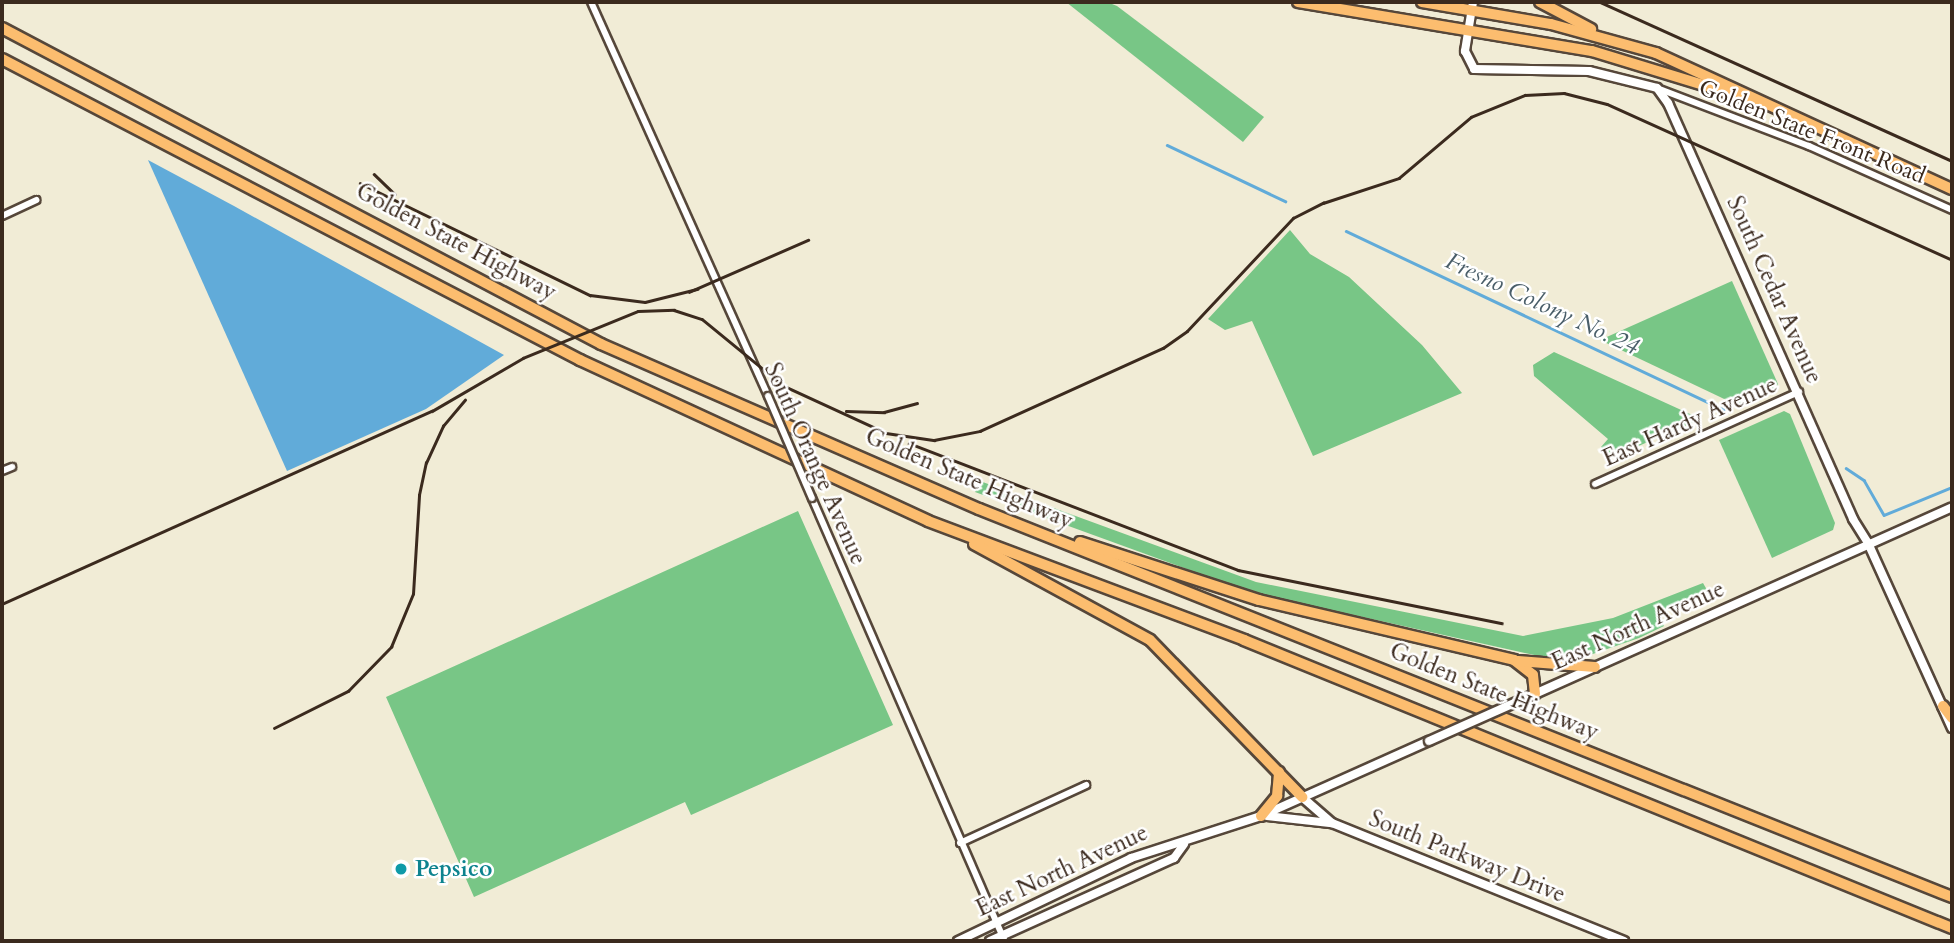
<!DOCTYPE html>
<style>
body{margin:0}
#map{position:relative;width:1954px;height:943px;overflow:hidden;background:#f1ecd6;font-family:Cardo,serif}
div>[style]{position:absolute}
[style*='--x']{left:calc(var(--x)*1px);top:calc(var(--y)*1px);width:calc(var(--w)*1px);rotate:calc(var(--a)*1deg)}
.green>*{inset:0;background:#78c686}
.water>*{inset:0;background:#61abd9}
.stream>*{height:2.5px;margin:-1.25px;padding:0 1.25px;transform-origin:1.25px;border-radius:1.25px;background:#61abd9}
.roads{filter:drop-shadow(2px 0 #56473a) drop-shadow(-2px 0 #56473a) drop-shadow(0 2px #56473a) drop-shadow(0 -2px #56473a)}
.minor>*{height:6px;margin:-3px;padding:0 3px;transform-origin:3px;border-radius:3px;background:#fff}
.tertiary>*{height:8px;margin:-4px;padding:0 4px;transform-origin:4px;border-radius:4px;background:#fff}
.primary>*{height:10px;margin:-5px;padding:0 5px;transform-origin:5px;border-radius:5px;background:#fcbd6f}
.motorway>*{height:10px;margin:-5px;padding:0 5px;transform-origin:5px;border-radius:5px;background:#fcbd6f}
.rail>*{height:2.5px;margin:-1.25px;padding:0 1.25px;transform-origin:1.25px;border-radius:1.25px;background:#3b2a1e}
.bridges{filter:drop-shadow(2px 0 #56473a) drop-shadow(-2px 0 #56473a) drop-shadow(0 2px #56473a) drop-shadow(0 -2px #56473a)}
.minor-bridge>*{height:6px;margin:-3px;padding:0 3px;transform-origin:3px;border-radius:3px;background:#fff}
.tertiary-bridge>*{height:8px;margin:-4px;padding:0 4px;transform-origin:4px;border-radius:4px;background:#fff}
.dots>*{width:19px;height:19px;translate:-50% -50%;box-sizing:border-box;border:4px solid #fff;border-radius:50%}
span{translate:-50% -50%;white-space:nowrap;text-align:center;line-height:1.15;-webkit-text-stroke:5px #fff;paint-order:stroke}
.street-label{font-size:23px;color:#3b2a1e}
.culture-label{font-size:23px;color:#0d838f;font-weight:700}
.left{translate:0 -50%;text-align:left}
.water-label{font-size:24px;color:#4a5e69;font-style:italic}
.frame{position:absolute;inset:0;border:4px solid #3b2a1e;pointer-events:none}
</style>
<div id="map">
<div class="green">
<div style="clip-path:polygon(1066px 2px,1107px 2px,1117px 6px,1264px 117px,1243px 142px)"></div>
<div style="clip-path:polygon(1290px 230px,1310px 254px,1349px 277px,1422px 345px,1462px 393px,1313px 456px,1252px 321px,1225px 330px,1208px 319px)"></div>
<div style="clip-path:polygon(1732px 281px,1778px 384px,1775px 390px,1739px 406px,1600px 340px)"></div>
<div style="clip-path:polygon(1554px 352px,1701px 419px,1613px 457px,1601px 447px,1608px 439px,1534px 376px,1533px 365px)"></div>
<div style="clip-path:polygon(1784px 411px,1790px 414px,1835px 523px,1833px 530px,1772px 558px,1719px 440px)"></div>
<div style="clip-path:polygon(980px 481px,1256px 582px,1523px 636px,1613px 618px,1703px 583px,1707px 590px,1658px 612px,1664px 626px,1639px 638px,1587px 656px,1557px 660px,1250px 592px,975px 492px)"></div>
<div style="clip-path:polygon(798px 511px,893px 725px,691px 815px,685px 802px,474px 897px,386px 697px)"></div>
</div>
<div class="water">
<div style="clip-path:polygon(148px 160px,234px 206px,504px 355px,426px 409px,287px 471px)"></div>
</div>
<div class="stream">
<div style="--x:1167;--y:145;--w:131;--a:25.4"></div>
<div style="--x:1346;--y:231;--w:418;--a:25.3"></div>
<div style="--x:1846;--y:468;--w:22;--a:34"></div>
<div style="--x:1864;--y:480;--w:40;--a:60.3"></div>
<div style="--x:1884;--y:515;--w:74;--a:-22.4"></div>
</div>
<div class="roads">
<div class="minor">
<div style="--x:591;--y:2;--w:432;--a:65.8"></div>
<div style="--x:1657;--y:88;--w:163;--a:20.9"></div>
<div style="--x:1809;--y:146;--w:157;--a:24.1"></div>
<div style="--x:2;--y:216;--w:38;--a:-25"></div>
<div style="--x:2;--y:471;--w:11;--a:-22"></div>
<div style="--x:1595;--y:484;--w:224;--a:-24.3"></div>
<div style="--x:812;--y:498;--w:483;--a:66.5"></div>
<div style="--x:960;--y:843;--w:139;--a:-24.7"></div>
</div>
<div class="tertiary">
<div style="--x:1473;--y:2;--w:50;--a:99.3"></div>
<div style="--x:1465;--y:51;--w:20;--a:63"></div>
<div style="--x:1474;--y:69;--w:115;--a:1"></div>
<div style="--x:1589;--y:71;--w:70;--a:14"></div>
<div style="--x:1657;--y:88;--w:19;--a:54"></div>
<div style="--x:1668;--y:103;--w:455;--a:66"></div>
<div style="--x:1853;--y:519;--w:28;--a:58"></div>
<div style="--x:1868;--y:543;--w:203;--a:65.6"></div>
<div style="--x:1519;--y:701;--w:474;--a:-24.1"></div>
<div style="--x:1302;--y:797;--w:40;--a:41"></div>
<div style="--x:1332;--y:823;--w:315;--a:22"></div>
<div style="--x:1267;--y:816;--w:63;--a:6.3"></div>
<div style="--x:958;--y:941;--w:192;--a:-25.6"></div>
<div style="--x:1131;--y:858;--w:137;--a:-17.9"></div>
<div style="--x:1261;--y:816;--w:184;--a:-24.1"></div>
<div style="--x:990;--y:941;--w:202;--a:-24.3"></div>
<div style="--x:1174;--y:858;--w:17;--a:-54"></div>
</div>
<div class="primary">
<div style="--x:1298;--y:2;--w:298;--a:9.5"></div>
<div style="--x:1592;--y:51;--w:167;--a:17"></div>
<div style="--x:1422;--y:2;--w:131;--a:9.7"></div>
<div style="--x:1551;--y:24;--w:109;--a:15.4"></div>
<div style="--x:1656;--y:53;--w:326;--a:24.7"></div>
<div style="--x:1540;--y:2;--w:58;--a:27.9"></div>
</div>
<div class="motorway">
<div style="--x:2;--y:28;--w:677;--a:27.81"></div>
<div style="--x:601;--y:344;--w:412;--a:23.6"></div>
<div style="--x:979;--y:509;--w:1048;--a:21.74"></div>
<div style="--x:2;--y:59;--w:652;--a:27.51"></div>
<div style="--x:580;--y:360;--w:383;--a:24.8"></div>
<div style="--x:928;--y:521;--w:338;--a:20.6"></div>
<div style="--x:1244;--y:640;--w:764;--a:22.14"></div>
<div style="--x:1080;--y:542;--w:188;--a:18"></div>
<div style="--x:1259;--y:600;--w:262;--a:13.2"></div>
<div style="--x:1514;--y:660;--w:24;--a:38"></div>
<div style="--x:1533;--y:675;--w:19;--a:84"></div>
<div style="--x:974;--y:544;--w:200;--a:28.6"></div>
<div style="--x:1150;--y:640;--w:219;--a:45.9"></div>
<div style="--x:1518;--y:661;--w:77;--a:4.5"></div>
<div style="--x:1943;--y:706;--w:15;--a:53"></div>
<div style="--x:1261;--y:816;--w:26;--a:-51"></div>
<div style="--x:1277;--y:796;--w:24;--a:-85"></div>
</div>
</div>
<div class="rail">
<div style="--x:1600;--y:2;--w:386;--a:24.3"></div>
<div style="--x:374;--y:174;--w:29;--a:44"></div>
<div style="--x:360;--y:183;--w:256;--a:26"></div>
<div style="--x:590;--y:295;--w:55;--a:7.3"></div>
<div style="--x:645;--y:302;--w:54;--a:-14"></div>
<div style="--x:689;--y:292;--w:130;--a:-23.6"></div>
<div style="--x:846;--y:411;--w:38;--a:2"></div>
<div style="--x:884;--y:412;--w:34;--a:-15"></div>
<div style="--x:909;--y:443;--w:353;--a:21.1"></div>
<div style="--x:1238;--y:570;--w:269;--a:11.4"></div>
<div style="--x:2;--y:604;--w:471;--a:-24.2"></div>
<div style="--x:432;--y:411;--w:105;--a:-30.2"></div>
<div style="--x:523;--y:358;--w:124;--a:-22.2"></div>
<div style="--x:638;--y:311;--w:36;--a:-2"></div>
<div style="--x:674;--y:310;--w:29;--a:18"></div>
<div style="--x:702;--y:319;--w:106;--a:39.3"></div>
<div style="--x:784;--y:386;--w:112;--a:24.7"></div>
<div style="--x:886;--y:433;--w:49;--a:8.3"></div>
<div style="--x:934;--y:440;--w:47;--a:-11.1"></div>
<div style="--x:980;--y:431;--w:201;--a:-24.4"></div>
<div style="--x:1163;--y:348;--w:29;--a:-35"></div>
<div style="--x:1187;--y:331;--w:155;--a:-46.8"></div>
<div style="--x:1293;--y:218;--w:34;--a:-27"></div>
<div style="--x:1323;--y:203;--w:80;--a:-18.2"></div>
<div style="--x:1399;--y:178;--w:94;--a:-40.3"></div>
<div style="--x:1471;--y:117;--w:58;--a:-22.2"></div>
<div style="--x:1525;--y:95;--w:39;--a:-3"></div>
<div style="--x:1564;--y:93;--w:44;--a:14.3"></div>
<div style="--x:1607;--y:104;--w:379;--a:24.3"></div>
<div style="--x:274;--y:728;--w:83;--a:-26.6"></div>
<div style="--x:348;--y:691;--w:62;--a:-45.7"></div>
<div style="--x:391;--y:647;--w:57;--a:-67.5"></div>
<div style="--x:413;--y:594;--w:99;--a:-86.5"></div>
<div style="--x:419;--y:495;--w:33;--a:-78"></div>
<div style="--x:426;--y:463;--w:41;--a:-65.3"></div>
<div style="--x:443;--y:426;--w:34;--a:-50"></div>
</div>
<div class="bridges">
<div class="minor-bridge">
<div style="--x:768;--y:396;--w:111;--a:66.7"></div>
</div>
<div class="tertiary-bridge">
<div style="--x:1429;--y:741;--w:98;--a:-24"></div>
</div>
</div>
<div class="dots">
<div style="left:401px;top:869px;background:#0f9aa8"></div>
</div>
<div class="street-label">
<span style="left:1812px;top:132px;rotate:22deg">Golden State Front Road</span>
<span style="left:456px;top:242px;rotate:28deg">Golden State Highway</span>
<span style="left:1774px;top:290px;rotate:66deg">South Cedar Avenue</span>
<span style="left:1690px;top:422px;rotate:-24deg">East Hardy Avenue</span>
<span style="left:815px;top:464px;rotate:66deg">South Orange Avenue</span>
<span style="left:969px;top:479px;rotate:23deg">Golden State Highway</span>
<span style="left:1638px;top:626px;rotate:-24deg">East North Avenue</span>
<span style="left:1494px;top:692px;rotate:22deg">Golden State Highway</span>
<span style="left:1467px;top:857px;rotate:22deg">South Parkway Drive</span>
<span style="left:1062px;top:871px;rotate:-25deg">East North Avenue</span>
</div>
<div class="culture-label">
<span class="left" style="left:415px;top:869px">Pepsico</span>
</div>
<div class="water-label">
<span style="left:1542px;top:304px;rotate:25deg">Fresno Colony No. 24</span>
</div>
<div class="frame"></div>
</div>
